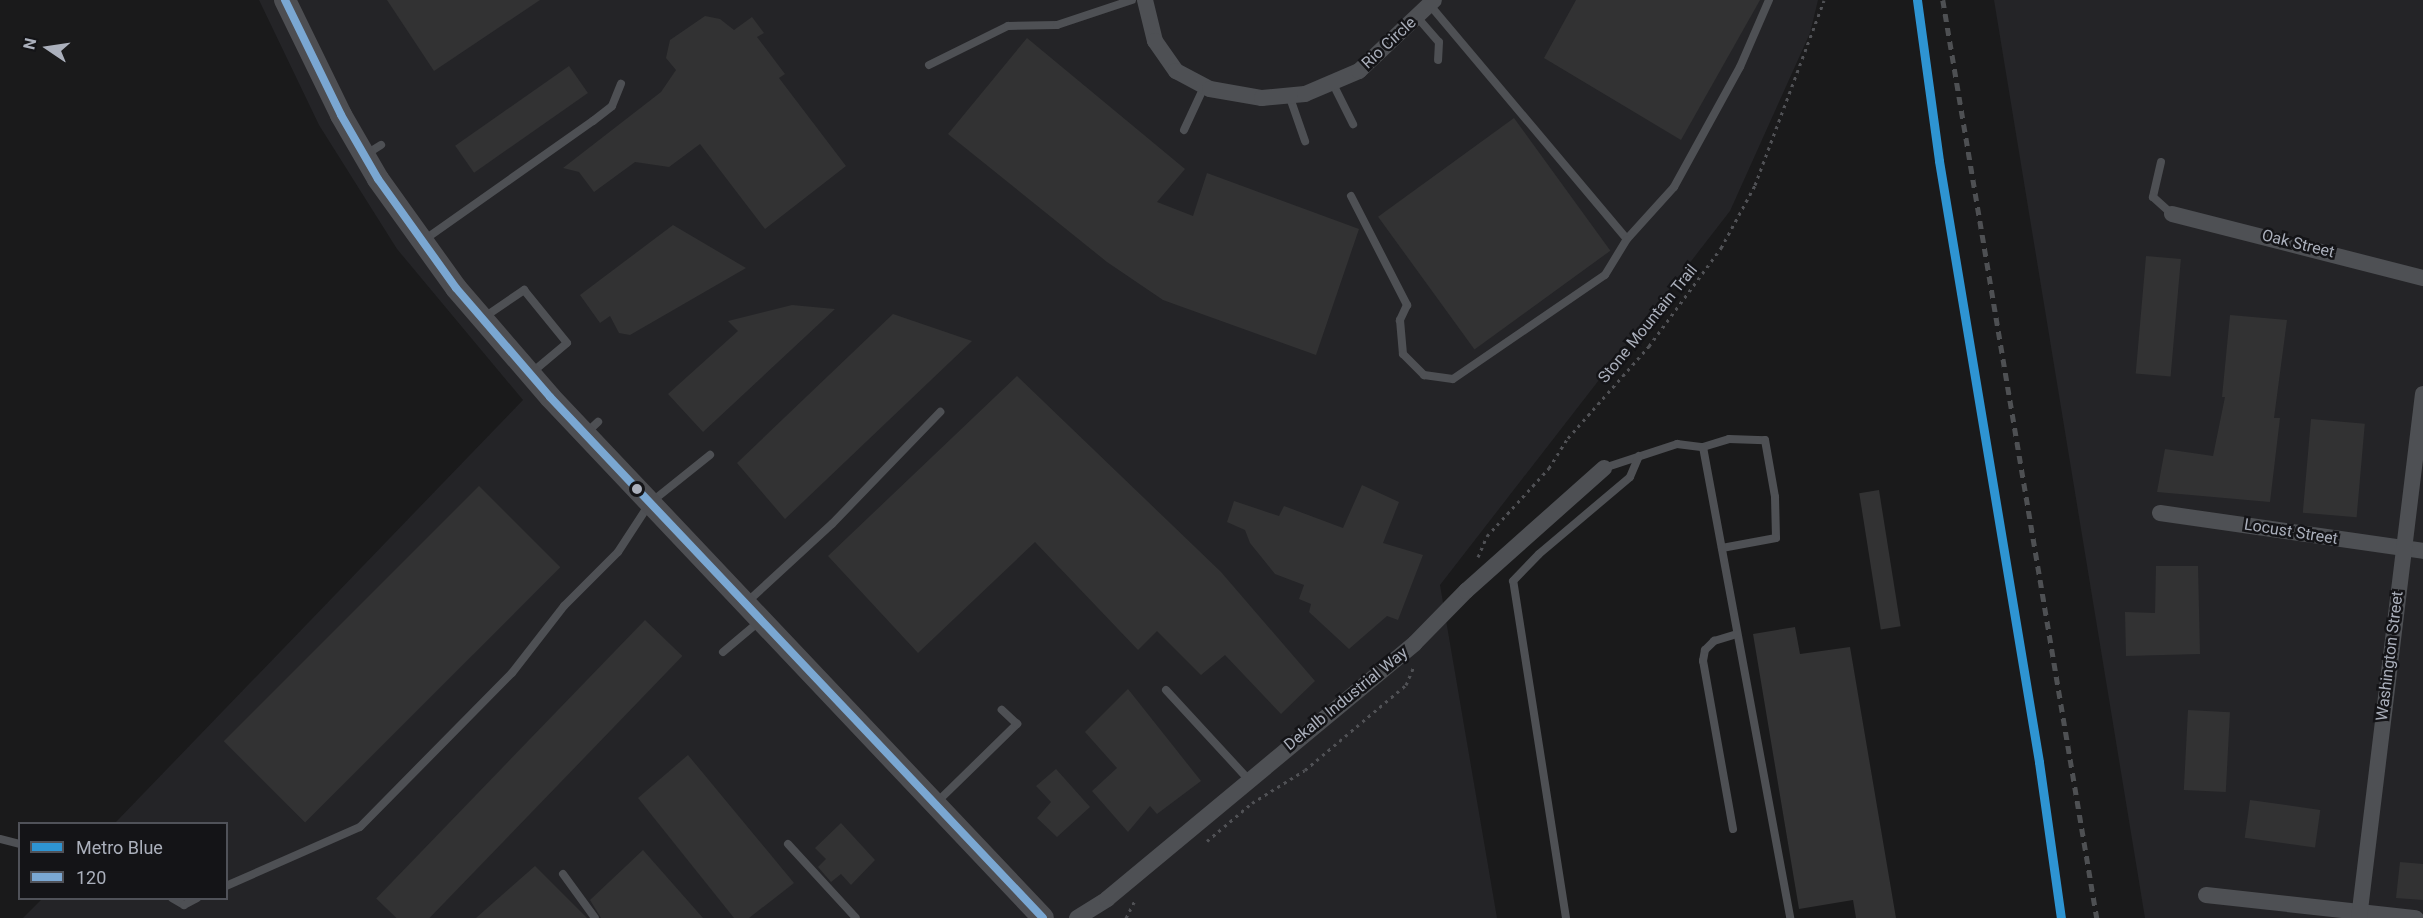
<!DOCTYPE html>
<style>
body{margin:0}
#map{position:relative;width:2423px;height:918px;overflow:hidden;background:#1a1a1b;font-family:Roboto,sans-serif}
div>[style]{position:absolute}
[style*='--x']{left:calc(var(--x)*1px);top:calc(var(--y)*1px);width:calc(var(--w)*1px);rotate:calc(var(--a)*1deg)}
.built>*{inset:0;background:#242427}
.building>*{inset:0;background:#323233;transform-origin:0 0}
.path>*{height:3px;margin-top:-1.5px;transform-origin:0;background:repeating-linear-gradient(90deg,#505155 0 3px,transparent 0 7.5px)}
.lane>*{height:8px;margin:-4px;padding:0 4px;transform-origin:4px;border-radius:4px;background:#4e5054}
.street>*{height:16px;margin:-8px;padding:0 8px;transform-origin:8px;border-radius:8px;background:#4e5054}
.secondary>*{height:22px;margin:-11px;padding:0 11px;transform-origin:11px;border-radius:11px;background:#4d4e52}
.rail>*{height:4.5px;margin-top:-2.25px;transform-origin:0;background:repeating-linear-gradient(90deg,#4e5053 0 8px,transparent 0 14px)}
.bus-1>*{height:8px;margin:-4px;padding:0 4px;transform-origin:4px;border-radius:4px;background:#7aa7d2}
.metro-1>*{height:9px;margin:-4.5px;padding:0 4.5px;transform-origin:4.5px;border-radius:4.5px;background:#2e94d2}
.dots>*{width:16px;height:16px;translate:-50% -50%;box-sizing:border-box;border:3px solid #141417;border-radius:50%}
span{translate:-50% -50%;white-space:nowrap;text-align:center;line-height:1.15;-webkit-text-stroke:5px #141417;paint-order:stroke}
.street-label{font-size:16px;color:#abb0bc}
.legend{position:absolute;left:18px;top:822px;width:210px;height:78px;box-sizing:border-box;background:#141417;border:2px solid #505259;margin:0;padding:8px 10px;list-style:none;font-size:18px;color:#abb0bc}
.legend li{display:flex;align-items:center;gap:12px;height:30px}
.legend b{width:30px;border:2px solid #505259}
.north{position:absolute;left:18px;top:18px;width:60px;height:60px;-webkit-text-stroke:4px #141417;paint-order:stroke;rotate:283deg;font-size:16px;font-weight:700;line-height:24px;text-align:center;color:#abb0bc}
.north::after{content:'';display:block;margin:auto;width:21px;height:27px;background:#abb0bc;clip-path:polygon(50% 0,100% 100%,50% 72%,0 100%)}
</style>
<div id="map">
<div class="built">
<div style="clip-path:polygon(259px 0,1818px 0,1810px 33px,1730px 211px,1440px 585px,1497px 918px,23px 918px,42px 899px,226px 898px,226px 824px,115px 823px,523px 400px,397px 249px,319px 125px)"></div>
<div style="clip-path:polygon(1994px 0,2423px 0,2423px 918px,2145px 918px)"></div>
</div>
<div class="building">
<div style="clip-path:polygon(387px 0,540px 0,434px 71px)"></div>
<div style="clip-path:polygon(1576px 0,1760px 0,1681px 140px,1544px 58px)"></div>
<div style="clip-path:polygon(705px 16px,720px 19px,734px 30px,752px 17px,764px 33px,757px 37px,785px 74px,779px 78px,846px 166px,765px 229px,700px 144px,669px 167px,635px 162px,594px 192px,579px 172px,563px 168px,661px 92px,676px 70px,666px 58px,670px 40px)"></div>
<div style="clip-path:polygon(1027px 38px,1185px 169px,1157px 202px,1193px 216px,1207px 173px,1359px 229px,1316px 355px,1163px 300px,1107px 262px,948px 134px)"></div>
<div style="left:569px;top:66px;width:33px;height:139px;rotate:55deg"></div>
<div style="left:1514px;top:118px;width:164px;height:168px;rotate:54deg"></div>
<div style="clip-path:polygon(673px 225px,746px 268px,630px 335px,619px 333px,610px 316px,600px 323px,580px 295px)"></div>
<div style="left:2146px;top:256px;width:35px;height:118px;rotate:5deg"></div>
<div style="clip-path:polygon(792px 305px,835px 309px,703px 432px,668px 394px,738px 331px,728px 321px)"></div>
<div style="clip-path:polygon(893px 314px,972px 341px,785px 519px,737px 463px)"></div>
<div style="clip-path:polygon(2230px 315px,2287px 320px,2274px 418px,2280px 418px,2270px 502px,2157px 492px,2165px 449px,2213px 456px,2225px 397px,2222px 397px)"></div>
<div style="clip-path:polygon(1017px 376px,1221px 572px,1315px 681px,1281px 714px,1225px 655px,1201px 675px,1157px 631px,1138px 650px,1035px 542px,918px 653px,828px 556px)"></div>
<div style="left:2311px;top:419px;width:54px;height:94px;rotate:5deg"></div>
<div style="clip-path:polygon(1362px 485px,1399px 502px,1383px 543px,1423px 555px,1398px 620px,1387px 616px,1349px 649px,1309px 612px,1311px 604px,1299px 599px,1304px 585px,1275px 574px,1250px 543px,1245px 530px,1227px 522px,1234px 501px,1279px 516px,1284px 506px,1343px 528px)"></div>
<div style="left:479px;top:486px;width:115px;height:361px;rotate:45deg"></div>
<div style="left:1879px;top:490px;width:138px;height:20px;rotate:81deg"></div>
<div style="clip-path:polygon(2156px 566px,2198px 566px,2200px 654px,2126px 656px,2125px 612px,2155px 613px)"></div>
<div style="left:645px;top:620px;width:52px;height:387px;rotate:44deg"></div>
<div style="clip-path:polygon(1795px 627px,1800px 654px,1850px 647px,1896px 918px,1856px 918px,1853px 900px,1799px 909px,1753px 634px)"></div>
<div style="clip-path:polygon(1128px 689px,1201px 781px,1157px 814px,1150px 806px,1128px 832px,1092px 791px,1117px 768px,1085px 732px)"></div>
<div style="left:2188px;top:710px;width:42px;height:80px;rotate:3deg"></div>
<div style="clip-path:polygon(688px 755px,794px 883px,749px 918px,734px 918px,638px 798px)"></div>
<div style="clip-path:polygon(1056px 769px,1090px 807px,1057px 837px,1037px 818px,1051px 802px,1036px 786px)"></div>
<div style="left:2250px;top:800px;width:71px;height:38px;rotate:8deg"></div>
<div style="clip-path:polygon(841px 823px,875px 860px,851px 885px,841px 874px,831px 882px,818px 867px,826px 859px,815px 848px)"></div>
<div style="clip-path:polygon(643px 850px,703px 918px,601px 918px,590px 900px)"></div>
<div style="clip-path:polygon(2400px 862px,2423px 864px,2423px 900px,2396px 898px)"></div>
<div style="clip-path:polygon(535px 866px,587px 918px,476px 918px)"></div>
</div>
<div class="path">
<div style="--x:1478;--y:557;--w:23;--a:-67"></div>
<div style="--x:1487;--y:536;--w:92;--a:-47.6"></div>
<div style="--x:1549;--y:468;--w:36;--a:-58"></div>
<div style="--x:1568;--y:438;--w:123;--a:-48.6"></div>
<div style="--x:1649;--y:346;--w:122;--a:-53.7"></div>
<div style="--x:1721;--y:248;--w:72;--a:-61.6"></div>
<div style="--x:1755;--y:185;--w:197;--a:-69.5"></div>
<div style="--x:1207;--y:841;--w:59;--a:-40.2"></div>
<div style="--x:1252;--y:803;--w:62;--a:-31.9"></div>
<div style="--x:1305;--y:770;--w:132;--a:-40.1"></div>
<div style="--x:1406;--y:685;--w:21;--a:-67"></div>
<div style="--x:1126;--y:918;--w:20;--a:-63"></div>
</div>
<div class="lane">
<div style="--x:1429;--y:4;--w:307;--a:49.9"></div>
<div style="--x:1627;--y:239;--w:70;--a:-47.9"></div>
<div style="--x:1674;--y:187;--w:137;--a:-61.2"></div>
<div style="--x:1740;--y:67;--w:73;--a:-66.6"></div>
<div style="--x:1417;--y:17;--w:33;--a:49"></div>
<div style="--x:1439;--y:42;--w:18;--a:93"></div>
<div style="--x:929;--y:65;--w:88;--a:-26.3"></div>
<div style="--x:1008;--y:26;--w:49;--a:-1.2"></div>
<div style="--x:1057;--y:25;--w:79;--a:-18.4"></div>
<div style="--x:1333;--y:84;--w:45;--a:63.4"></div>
<div style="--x:1289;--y:95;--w:49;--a:70.8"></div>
<div style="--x:1184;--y:130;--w:47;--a:-65.1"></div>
<div style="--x:365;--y:155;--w:19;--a:-32"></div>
<div style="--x:2161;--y:162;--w:36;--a:103"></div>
<div style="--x:2153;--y:197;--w:25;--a:42"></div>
<div style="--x:1351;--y:196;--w:123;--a:62.8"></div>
<div style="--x:1407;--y:305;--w:17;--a:115"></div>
<div style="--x:1400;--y:320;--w:34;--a:85"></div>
<div style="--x:1403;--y:354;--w:30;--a:45"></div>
<div style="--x:1424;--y:375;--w:29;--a:8"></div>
<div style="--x:1453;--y:379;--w:184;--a:-34.4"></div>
<div style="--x:1605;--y:275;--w:42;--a:-58.6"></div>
<div style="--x:424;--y:240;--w:207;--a:-35.2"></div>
<div style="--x:593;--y:121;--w:24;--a:-38"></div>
<div style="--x:612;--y:106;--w:24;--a:-68"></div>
<div style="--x:483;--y:318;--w:50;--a:-34.3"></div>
<div style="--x:524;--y:290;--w:68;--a:50.9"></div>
<div style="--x:567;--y:343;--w:48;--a:140"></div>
<div style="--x:585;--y:434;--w:18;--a:-43"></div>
<div style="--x:1703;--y:447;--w:27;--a:-17"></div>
<div style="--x:1729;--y:439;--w:36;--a:2"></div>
<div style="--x:1765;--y:440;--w:58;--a:80"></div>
<div style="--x:1775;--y:497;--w:41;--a:88.6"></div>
<div style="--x:1776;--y:538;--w:55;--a:169.5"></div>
<div style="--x:1604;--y:468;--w:77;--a:-18.2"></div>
<div style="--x:1677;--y:444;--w:26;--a:7"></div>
<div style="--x:1703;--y:447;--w:479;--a:79.5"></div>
<div style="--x:746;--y:603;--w:117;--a:-42.6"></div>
<div style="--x:832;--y:524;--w:156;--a:-46"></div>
<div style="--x:723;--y:652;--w:50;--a:-40.1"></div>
<div style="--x:1166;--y:690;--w:121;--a:47.3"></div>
<div style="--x:935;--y:804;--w:115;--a:-44.3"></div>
<div style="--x:1017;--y:724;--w:21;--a:-137"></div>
<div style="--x:1733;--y:829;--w:171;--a:-100.1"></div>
<div style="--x:1703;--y:661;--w:11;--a:-80"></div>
<div style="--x:1705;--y:650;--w:13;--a:-45"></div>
<div style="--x:1714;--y:641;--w:24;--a:-17"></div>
<div style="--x:0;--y:839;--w:21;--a:14"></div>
<div style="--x:788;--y:844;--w:100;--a:47.4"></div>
<div style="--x:563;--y:874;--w:54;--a:54"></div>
<div style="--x:226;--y:886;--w:146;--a:-23.8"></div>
<div style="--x:360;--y:827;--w:216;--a:-45.4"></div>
<div style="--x:512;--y:673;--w:85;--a:-52.2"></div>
<div style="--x:564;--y:606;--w:76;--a:-45"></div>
<div style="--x:618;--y:552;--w:59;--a:-56.9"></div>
<div style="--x:650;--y:503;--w:77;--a:-38.7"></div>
<div style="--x:172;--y:898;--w:14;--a:30"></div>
<div style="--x:184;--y:905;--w:15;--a:-28"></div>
<div style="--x:1566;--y:918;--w:341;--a:-98.9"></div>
<div style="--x:1513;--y:581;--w:37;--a:-46"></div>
<div style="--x:1539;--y:554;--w:119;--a:-40.2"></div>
<div style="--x:1630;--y:477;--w:23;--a:-67"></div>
</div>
<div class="street">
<div style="--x:1145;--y:0;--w:42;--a:76.3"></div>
<div style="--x:1155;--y:41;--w:37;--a:55"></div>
<div style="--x:1176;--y:71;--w:38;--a:28"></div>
<div style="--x:1210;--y:89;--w:53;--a:9.8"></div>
<div style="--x:1262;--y:98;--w:43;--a:-5.3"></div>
<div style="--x:1305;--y:94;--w:59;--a:-23.1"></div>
<div style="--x:1359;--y:71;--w:103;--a:-43.4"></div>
<div style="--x:2172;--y:214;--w:259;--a:14.3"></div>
<div style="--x:2160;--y:513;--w:266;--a:8.2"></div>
<div style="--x:2206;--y:895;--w:211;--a:6.3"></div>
<div style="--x:1077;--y:918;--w:36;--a:-32"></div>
<div style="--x:1107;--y:899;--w:400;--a:-39.7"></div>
<div style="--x:1415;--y:643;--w:73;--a:-45.6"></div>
<div style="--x:1466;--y:591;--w:185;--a:-41.7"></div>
<div style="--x:2359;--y:918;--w:528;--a:-83.04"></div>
</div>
<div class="secondary">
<div style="--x:285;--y:0;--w:128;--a:64"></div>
<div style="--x:341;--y:115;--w:74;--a:60"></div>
<div style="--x:378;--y:179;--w:134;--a:54.4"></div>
<div style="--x:456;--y:288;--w:144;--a:49.2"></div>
<div style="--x:550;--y:397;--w:717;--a:46.58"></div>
</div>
<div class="rail">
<div style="--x:1943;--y:0;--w:931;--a:80.48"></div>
</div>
<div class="bus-1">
<div style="--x:285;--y:0;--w:128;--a:64"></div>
<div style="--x:341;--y:115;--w:74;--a:60"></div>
<div style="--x:378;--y:179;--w:134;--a:54.4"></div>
<div style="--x:456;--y:288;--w:144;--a:49.2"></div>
<div style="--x:550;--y:397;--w:717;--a:46.58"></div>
</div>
<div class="metro-1">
<div style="--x:1917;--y:0;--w:162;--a:82.2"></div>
<div style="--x:1939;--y:161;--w:609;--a:80.55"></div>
<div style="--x:2039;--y:762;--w:158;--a:82"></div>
</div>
<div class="dots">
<div style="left:637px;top:489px;background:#abb0bc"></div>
</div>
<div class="street-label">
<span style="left:1389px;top:43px;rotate:-43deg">Rio Circle</span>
<span style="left:2298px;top:244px;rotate:14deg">Oak Street</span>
<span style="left:1648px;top:324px;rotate:-51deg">Stone Mountain Trail</span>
<span style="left:2291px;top:532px;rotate:9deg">Locust Street</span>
<span style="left:2390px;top:656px;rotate:-83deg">Washington Street</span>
<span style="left:1346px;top:699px;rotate:-39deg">Dekalb Industrial Way</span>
</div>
<ul class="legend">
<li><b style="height:8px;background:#2e94d2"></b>Metro Blue</li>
<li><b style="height:8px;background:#7aa7d2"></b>120</li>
</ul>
<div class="north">N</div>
</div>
